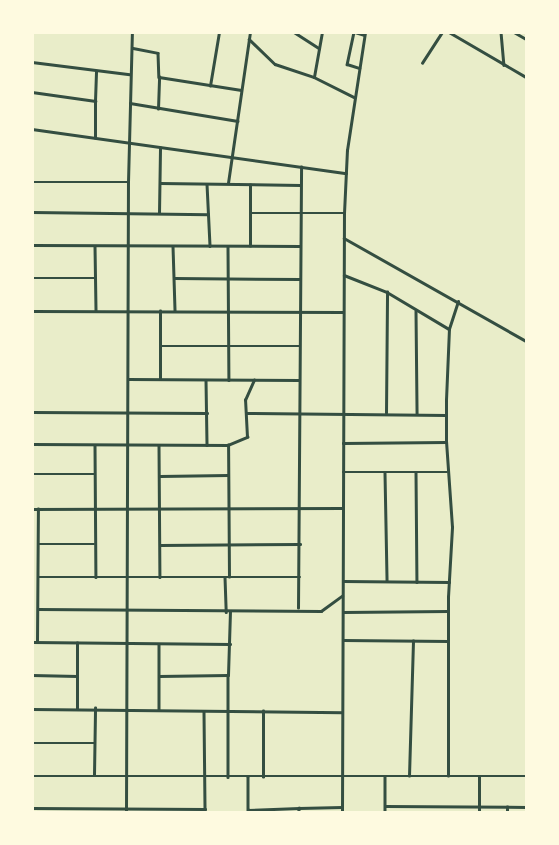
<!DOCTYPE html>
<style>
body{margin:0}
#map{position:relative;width:559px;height:845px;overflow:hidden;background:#e9edc9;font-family:"PT Sans Narrow",sans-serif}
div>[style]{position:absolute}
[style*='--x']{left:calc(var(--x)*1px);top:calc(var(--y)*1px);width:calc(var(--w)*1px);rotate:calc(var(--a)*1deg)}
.minor>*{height:2.5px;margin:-1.25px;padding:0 1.25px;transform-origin:1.25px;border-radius:1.25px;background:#344e41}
.tertiary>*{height:3px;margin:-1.5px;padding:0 1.5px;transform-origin:1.5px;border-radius:1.5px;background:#344e41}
span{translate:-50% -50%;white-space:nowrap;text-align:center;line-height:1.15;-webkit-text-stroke:4px #fefae0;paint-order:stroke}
.frame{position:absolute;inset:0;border:34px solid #fefae0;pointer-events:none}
</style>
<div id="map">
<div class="minor">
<div style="--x:294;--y:32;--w:30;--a:33"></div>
<div style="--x:354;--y:32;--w:33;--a:102"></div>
<div style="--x:347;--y:64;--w:13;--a:18"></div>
<div style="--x:355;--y:32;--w:9;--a:18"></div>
<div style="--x:449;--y:32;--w:89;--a:30.3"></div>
<div style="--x:501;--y:32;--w:33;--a:85"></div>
<div style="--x:514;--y:32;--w:14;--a:30"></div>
<div style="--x:249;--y:39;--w:36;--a:44"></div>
<div style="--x:275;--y:64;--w:41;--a:18.4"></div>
<div style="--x:314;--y:77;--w:45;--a:26.6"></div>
<div style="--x:133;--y:48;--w:25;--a:11"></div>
<div style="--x:158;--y:53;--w:24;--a:88"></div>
<div style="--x:32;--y:62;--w:98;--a:7.1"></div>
<div style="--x:422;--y:63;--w:37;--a:-57"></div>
<div style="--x:314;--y:77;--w:46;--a:-79.9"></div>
<div style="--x:210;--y:86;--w:55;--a:-80.5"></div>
<div style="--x:32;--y:92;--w:64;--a:8.1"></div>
<div style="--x:95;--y:101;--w:29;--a:-88"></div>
<div style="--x:130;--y:103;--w:109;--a:9.5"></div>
<div style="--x:158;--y:109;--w:32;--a:-88"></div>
<div style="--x:159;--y:77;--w:83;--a:9"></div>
<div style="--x:32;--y:129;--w:317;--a:8"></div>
<div style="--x:95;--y:138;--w:37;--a:-90"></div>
<div style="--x:32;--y:182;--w:96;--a:0"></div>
<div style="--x:160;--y:183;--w:140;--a:0.8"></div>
<div style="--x:228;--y:183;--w:153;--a:-81.7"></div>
<div style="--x:207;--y:184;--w:62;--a:87.2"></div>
<div style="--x:32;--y:212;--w:176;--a:0.7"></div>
<div style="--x:159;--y:213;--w:65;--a:-89.1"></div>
<div style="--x:250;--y:213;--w:94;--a:0"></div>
<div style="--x:344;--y:238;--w:209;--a:29.5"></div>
<div style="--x:32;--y:245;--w:268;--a:0.2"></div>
<div style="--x:95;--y:246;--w:65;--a:89.1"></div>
<div style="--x:173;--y:246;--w:65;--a:88.2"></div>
<div style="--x:250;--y:246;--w:61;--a:-90"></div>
<div style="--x:228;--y:247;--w:133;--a:89.6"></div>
<div style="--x:344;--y:275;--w:46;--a:21.6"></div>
<div style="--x:387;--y:292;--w:72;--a:30.8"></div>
<div style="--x:32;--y:278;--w:64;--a:0"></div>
<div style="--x:174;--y:278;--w:126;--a:0.5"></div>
<div style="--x:32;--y:311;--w:311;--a:0.2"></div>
<div style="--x:416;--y:311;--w:102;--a:89.4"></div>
<div style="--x:160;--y:346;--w:139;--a:0"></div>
<div style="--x:128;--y:379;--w:171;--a:0.3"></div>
<div style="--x:160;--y:379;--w:68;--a:-90"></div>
<div style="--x:206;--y:380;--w:65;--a:89.1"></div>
<div style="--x:32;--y:412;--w:175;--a:0.3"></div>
<div style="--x:247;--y:413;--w:199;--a:0.6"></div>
<div style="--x:386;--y:413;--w:121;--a:-89.5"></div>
<div style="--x:343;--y:443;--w:103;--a:-0.6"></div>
<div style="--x:32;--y:444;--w:196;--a:0.3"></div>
<div style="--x:95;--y:445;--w:132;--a:89.6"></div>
<div style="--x:159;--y:445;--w:132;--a:89.6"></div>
<div style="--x:343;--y:472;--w:104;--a:0"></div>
<div style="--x:416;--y:472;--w:110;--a:89.5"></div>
<div style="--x:385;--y:473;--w:108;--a:88.9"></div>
<div style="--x:32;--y:474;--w:63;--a:0"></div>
<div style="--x:160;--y:476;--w:68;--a:-0.8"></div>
<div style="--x:32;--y:509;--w:311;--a:-0.2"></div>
<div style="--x:38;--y:544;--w:56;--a:0"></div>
<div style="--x:160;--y:545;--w:140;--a:-0.4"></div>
<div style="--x:39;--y:577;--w:261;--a:0"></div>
<div style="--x:225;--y:577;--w:35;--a:88"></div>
<div style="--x:229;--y:577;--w:132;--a:-90.4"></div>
<div style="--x:228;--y:445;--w:21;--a:-23"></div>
<div style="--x:247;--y:437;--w:37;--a:-93"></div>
<div style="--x:245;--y:400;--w:22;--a:-66"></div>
<div style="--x:343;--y:581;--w:106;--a:0.5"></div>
<div style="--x:298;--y:608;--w:441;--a:-89.6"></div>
<div style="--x:38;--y:609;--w:283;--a:0.4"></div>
<div style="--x:321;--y:611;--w:26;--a:-36"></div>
<div style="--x:343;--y:612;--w:105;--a:-0.5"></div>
<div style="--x:343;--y:640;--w:105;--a:0.5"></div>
<div style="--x:32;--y:642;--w:198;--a:0.6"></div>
<div style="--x:37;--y:642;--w:133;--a:-89.6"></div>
<div style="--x:159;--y:644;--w:66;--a:90"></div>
<div style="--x:32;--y:675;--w:45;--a:1.3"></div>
<div style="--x:228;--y:675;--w:63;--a:-88.2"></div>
<div style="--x:159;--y:676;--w:69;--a:-0.8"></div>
<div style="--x:228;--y:675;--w:102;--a:90"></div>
<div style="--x:77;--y:708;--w:65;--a:-90"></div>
<div style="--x:32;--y:709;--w:310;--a:0.6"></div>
<div style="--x:204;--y:712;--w:100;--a:89.4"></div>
<div style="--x:32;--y:743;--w:63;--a:0"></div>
<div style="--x:94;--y:775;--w:67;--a:-89.1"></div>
<div style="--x:32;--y:776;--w:494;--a:0"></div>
<div style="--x:385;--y:776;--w:36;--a:90"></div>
<div style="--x:409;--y:776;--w:135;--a:-88.3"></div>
<div style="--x:448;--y:776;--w:179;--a:-90"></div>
<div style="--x:448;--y:597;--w:70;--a:-86.7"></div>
<div style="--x:452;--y:527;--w:85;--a:-94"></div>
<div style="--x:446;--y:442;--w:42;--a:-90"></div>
<div style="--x:446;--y:400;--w:71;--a:-87.6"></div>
<div style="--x:449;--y:329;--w:29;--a:-72"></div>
<div style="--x:248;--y:777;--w:33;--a:90"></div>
<div style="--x:263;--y:777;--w:66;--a:-90"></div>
<div style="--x:385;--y:806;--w:141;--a:0.4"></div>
<div style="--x:32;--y:808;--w:173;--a:0.3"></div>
<div style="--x:126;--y:812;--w:630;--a:-89.82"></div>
<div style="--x:128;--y:182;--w:150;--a:-88.5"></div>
<div style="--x:248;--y:812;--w:2;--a:-90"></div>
<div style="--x:248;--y:810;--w:51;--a:-2.2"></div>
<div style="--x:298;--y:812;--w:4;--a:-76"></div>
<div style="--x:299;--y:808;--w:43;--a:-1.3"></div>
<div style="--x:479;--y:812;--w:35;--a:-90"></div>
<div style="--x:507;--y:812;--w:5;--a:-90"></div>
</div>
<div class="tertiary">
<div style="--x:342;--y:812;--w:599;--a:-89.81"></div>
<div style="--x:344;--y:213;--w:63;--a:-87.3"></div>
<div style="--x:347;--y:150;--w:119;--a:-81.3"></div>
</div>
<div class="frame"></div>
</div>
